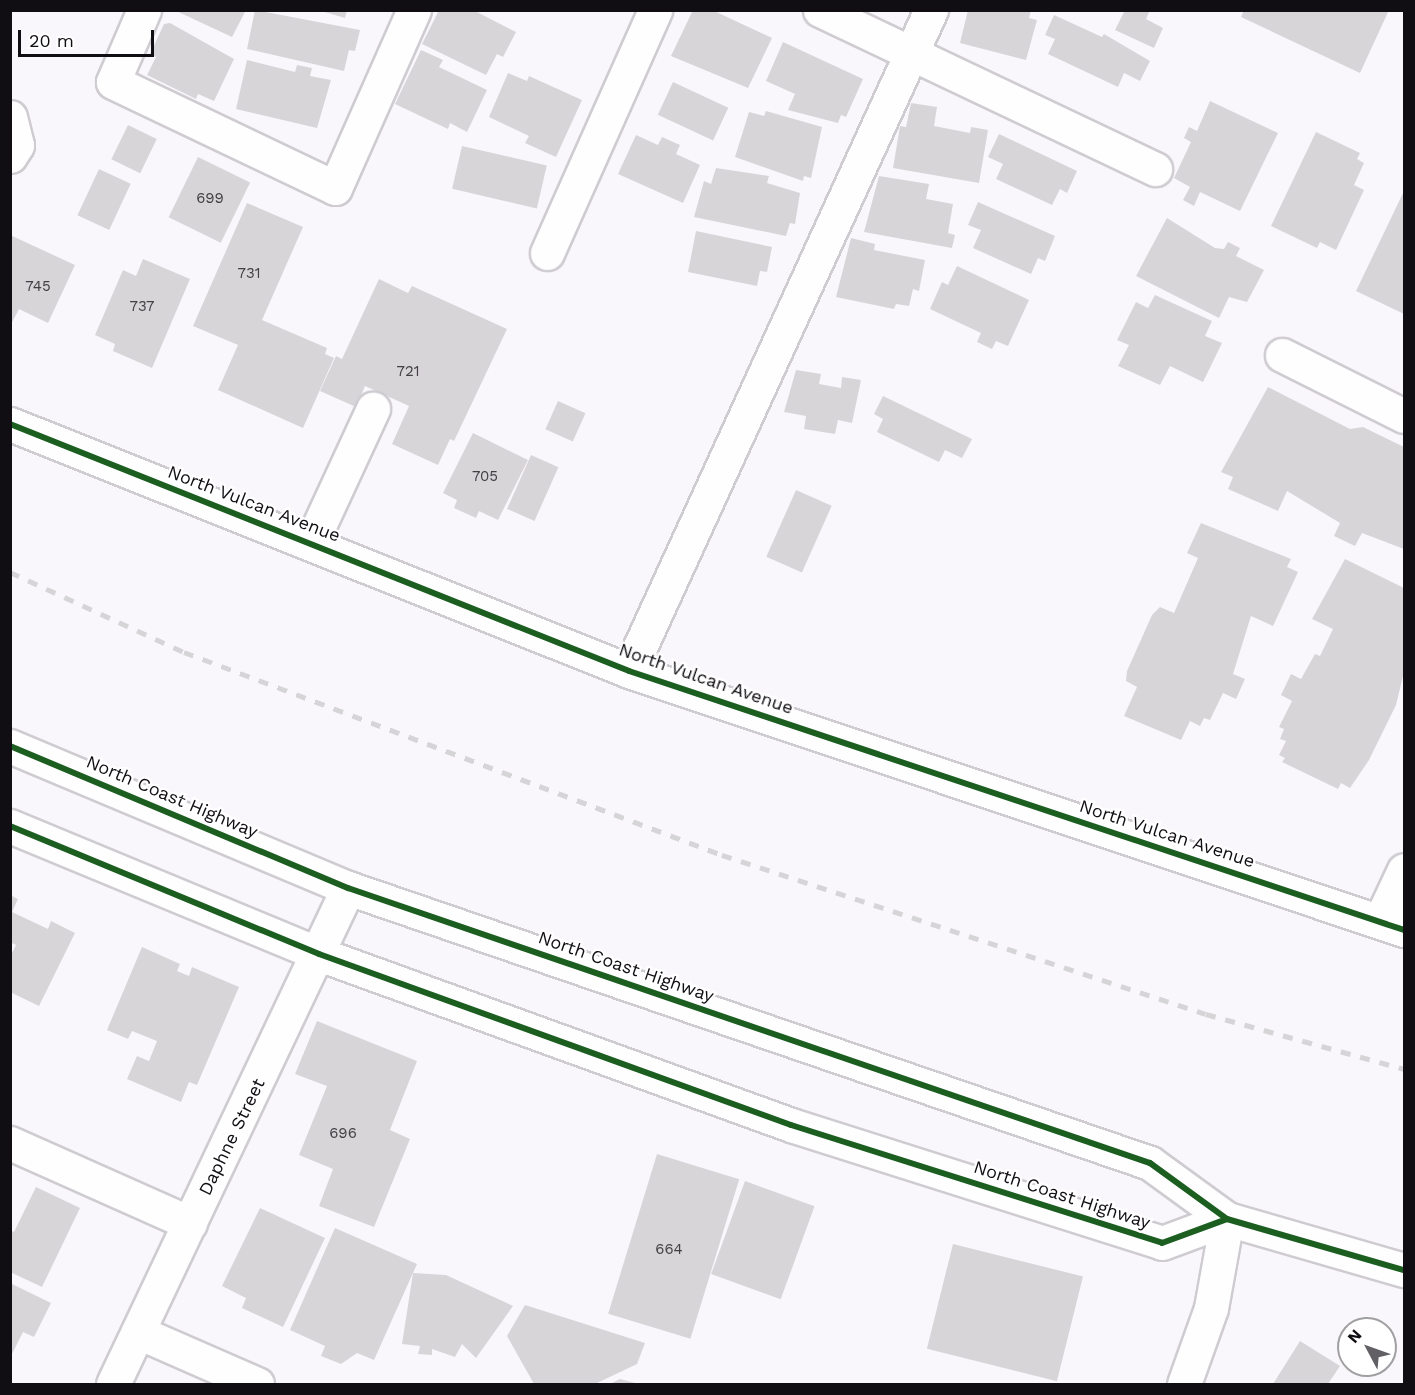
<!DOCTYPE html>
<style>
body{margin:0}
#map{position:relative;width:1415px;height:1395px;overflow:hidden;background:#faf7fc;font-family:"Work Sans",sans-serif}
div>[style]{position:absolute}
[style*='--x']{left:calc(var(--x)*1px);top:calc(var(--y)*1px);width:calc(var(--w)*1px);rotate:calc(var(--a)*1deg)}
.building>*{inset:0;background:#d8d5d9;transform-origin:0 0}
.roads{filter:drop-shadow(2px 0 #cfccd1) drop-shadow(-2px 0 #cfccd1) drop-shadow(0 2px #cfccd1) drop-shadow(0 -2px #cfccd1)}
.minor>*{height:33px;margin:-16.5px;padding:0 16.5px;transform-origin:16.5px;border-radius:16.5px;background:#fefeff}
.major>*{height:33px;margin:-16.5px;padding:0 16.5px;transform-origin:16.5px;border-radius:16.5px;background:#fefeff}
.rail>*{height:4.5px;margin-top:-2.25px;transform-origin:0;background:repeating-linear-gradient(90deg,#d5d4d6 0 10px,transparent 0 20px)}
.cycleway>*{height:6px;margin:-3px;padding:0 3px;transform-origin:3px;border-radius:3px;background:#1b5e20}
span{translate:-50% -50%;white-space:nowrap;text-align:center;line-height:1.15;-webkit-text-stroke:4.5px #fff;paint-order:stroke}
.number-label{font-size:15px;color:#434044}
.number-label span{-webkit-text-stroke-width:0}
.street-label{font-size:18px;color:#110e13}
.frame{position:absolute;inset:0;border:12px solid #110e13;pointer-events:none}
.north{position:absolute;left:1337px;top:1317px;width:60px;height:60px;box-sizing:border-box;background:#fff;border:2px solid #a09fa1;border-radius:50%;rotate:311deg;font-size:16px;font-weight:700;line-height:24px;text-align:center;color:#110e13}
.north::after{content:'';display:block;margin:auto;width:21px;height:27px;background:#636065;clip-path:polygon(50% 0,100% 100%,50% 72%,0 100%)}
.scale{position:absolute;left:18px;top:30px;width:136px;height:27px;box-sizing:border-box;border:3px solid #110e13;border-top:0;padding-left:8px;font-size:18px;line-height:21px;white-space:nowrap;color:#110e13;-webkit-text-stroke:4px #fff;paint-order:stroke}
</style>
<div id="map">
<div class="building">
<div style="clip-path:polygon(174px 10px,246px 10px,232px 37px)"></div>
<div style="clip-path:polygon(255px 10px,360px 30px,355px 51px,349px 50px,344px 71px,247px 49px)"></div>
<div style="clip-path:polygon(318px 10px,347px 10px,345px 18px)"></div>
<div style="clip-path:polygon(439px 10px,473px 10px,516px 32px,503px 57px,497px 54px,486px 75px,422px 44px)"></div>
<div style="clip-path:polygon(693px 10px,712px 10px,772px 38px,748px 88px,671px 56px)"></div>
<div style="clip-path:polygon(968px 10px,1031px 10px,1029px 18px,1037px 20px,1026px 60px,960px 43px)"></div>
<div style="clip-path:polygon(1125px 10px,1150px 10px,1146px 19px,1163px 28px,1154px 48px,1115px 30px)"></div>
<div style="clip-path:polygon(1244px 10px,1389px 10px,1360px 73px,1241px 17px)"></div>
<div style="clip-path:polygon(1054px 15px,1102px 37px,1104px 34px,1150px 61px,1140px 81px,1124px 73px,1118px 87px,1048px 54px,1055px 39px,1045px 35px)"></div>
<div style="clip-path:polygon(170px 23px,234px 59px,214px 101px,198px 94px,196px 99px,147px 75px,156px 57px,150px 54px,164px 24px)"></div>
<div style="clip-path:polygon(783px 42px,863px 79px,846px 117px,841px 115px,838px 123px,788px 110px,795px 94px,766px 81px)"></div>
<div style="clip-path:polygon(421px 50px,443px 60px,439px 67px,487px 90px,467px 132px,450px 123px,448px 129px,395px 104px)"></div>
<div style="clip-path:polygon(247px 60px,295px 72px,297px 65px,312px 68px,310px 76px,331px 80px,317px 128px,236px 109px)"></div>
<div style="clip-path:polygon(508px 73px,527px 81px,529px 76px,582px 100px,556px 157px,525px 143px,529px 136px,489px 117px)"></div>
<div style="left:673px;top:82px;width:61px;height:36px;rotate:25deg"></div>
<div style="clip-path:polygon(1210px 101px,1278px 133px,1240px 211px,1200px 192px,1194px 206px,1183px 200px,1190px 187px,1174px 178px,1191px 142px,1184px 138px,1189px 127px,1197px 131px)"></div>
<div style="clip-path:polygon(911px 103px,937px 107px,934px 126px,970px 133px,971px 127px,988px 130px,979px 183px,893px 168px,900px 126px,906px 127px)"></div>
<div style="clip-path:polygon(766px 111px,822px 127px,811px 178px,804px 176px,803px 181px,735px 157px,749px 112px,764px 116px)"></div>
<div style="left:128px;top:125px;width:32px;height:38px;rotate:26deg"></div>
<div style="clip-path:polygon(1316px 132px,1360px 153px,1357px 159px,1364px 163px,1354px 185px,1364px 190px,1336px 250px,1320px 242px,1317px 248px,1271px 226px)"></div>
<div style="clip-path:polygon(999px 134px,1077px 171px,1067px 193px,1060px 189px,1052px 205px,996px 179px,1003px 164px,988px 157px)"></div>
<div style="clip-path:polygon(636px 135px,658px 145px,662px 137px,680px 145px,676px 154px,700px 165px,683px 203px,618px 174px)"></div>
<div style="left:462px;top:146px;width:87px;height:44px;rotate:13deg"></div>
<div style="left:198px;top:157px;width:58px;height:67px;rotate:26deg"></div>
<div style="clip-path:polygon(716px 168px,769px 176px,767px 183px,800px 193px,795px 224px,790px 223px,786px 236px,694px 217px,704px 181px,711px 184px)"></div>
<div style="left:99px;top:169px;width:35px;height:51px;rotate:25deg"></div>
<div style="clip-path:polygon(879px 176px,929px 184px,926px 199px,953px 204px,948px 233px,955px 235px,952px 248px,864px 232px)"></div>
<div style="clip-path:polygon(1404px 191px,1404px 314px,1356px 291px)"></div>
<div style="clip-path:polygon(978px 202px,1055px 236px,1045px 261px,1038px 258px,1031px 274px,973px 248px,981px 230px,968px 225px)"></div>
<div style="clip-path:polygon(247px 203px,303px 227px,262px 320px,327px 348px,325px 354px,334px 358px,303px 428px,218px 390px,238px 345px,193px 326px)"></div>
<div style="clip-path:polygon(1167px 218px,1215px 248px,1224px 249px,1228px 242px,1240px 248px,1236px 256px,1264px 270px,1247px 302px,1229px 297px,1219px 318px,1136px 276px)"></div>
<div style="clip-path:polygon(696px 231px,772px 247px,767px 272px,760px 271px,757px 286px,688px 272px)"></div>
<div style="clip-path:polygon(10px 235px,75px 265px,48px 323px,19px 309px,10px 326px)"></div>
<div style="clip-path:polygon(851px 238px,875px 244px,874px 250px,925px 260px,919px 291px,913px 289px,909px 306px,896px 304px,894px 309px,836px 297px)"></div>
<div style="clip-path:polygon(143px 259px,190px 279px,152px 368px,113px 351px,115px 344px,95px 335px,123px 270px,136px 276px)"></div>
<div style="clip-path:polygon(957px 266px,1029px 300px,1008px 346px,996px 341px,992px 349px,977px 342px,981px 333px,930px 309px,942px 282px,948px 285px)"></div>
<div style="clip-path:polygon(379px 279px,408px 293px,412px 286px,507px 329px,454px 441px,450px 439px,438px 465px,392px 444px,409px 406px,365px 386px,356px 407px,320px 391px,336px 356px,342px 359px)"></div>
<div style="clip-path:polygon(1155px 295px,1212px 321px,1205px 336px,1222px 343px,1203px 382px,1170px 366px,1160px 385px,1118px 366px,1129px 345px,1117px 340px,1136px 302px,1148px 308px)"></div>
<div style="clip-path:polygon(796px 370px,821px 374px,819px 384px,841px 388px,842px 377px,861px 380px,852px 423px,838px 420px,835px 434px,804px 429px,806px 416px,784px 412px)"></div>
<div style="clip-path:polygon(1268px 387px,1350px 429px,1363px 427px,1404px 447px,1404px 549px,1362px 533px,1355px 546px,1334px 536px,1340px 523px,1287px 491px,1278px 511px,1228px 489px,1233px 477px,1221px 472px)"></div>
<div style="clip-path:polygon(883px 396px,972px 439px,962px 458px,945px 450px,939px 462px,877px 432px,883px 419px,874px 414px)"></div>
<div style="left:558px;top:401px;width:30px;height:31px;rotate:24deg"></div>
<div style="clip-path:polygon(473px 433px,528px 460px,498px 520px,479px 511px,476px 518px,454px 508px,457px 500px,443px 493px)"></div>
<div style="left:531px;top:455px;width:30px;height:59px;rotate:24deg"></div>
<div style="left:796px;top:490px;width:39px;height:73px;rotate:24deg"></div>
<div style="clip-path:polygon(1201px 523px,1291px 559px,1287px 567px,1298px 572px,1273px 626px,1251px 616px,1233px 674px,1245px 679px,1236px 699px,1223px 693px,1210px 720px,1204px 718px,1200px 726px,1190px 721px,1181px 740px,1124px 716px,1137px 687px,1126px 681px,1127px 671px,1152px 615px,1160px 607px,1174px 613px,1198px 558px,1187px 553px)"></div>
<div style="clip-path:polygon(1345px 559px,1404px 588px,1404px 672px,1396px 705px,1369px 760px,1350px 788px,1341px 783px,1338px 789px,1282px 762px,1285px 758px,1279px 755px,1286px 741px,1280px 739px,1284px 729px,1279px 727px,1292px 701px,1281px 695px,1291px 674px,1301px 679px,1315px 654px,1320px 656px,1333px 629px,1312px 619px)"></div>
<div style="clip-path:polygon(10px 895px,18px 899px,12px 912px,48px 929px,51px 921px,75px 933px,39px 1006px,10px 992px,10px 957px,16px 945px,10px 942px)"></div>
<div style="clip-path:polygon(142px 947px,180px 964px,177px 971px,189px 976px,192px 967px,239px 987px,197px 1085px,189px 1082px,181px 1102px,127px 1079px,137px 1056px,149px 1061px,157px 1041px,132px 1031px,128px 1039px,107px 1030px)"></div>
<div style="clip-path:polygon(317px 1021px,417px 1061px,390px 1130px,410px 1139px,374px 1227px,319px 1206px,333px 1169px,299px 1155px,327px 1086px,295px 1074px)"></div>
<div style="left:657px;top:1154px;width:86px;height:167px;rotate:17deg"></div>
<div style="left:745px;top:1181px;width:74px;height:99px;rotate:20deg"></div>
<div style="clip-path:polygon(36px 1187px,80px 1208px,42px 1287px,10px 1272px,10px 1230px,14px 1232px)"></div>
<div style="clip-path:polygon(260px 1208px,325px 1238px,283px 1327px,242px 1308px,246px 1298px,222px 1286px)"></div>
<div style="clip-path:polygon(335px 1228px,417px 1264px,374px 1360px,357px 1353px,341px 1364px,321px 1356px,325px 1346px,290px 1330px)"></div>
<div style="left:953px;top:1244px;width:134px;height:108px;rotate:14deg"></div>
<div style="clip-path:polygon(413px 1273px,446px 1275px,513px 1306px,476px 1358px,462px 1344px,455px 1357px,432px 1349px,432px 1355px,418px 1354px,420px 1346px,402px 1344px)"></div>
<div style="clip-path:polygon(10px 1283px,51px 1303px,34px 1337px,23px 1332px,10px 1358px)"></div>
<div style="clip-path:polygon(525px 1305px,645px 1343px,637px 1364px,595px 1384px,534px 1384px,507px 1336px)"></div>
<div style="clip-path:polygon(1300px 1341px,1340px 1366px,1328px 1384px,1273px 1384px)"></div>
<div style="clip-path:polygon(620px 1379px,639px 1384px,610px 1384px)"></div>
</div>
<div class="roads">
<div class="minor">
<div style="--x:144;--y:10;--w:78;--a:113.3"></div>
<div style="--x:113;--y:82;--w:246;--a:25.5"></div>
<div style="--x:335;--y:188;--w:195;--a:-66.1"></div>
<div style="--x:820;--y:10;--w:371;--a:25.4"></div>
<div style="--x:10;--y:117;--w:29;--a:76"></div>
<div style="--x:17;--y:145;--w:13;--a:122"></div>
<div style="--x:547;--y:253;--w:266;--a:-66"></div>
<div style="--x:1282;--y:355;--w:136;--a:26.6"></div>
<div style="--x:311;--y:543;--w:148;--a:-65.2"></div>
<div style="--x:629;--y:671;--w:727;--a:-65.45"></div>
<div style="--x:1380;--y:921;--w:56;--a:-64.8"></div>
<div style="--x:10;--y:1143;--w:197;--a:24"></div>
<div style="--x:138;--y:1332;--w:130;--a:23.6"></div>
<div style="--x:113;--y:1384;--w:549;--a:-64.65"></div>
<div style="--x:1184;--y:1384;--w:81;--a:-70.4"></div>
<div style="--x:1211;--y:1308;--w:90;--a:-79.8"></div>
</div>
<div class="major">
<div style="--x:10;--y:424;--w:666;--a:21.75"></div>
<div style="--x:629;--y:671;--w:817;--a:18.48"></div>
<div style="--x:10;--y:746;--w:367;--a:22.8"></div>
<div style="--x:348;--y:888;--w:848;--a:18.93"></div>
<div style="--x:1150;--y:1163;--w:95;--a:36"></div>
<div style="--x:1227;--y:1219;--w:184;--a:16.1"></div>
<div style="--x:10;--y:826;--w:334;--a:22.5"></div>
<div style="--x:319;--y:954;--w:502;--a:19.91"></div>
<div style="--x:791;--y:1125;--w:389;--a:17.6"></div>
<div style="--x:1162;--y:1243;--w:69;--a:-20.3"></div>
</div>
</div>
<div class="rail">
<div style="--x:10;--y:572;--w:192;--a:24.7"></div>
<div style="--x:184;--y:652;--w:575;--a:20.67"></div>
<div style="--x:722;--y:855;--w:509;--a:18.19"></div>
<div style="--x:1206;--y:1014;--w:205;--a:15.5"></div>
</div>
<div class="cycleway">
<div style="--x:10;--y:424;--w:666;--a:21.75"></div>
<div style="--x:629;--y:671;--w:817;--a:18.48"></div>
<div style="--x:10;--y:746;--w:367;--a:22.8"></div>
<div style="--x:348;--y:888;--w:848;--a:18.93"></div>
<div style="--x:1150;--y:1163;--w:95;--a:36"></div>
<div style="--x:1227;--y:1219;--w:184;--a:16.1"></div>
<div style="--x:10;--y:826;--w:334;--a:22.5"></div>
<div style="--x:319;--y:954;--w:502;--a:19.91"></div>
<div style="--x:791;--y:1125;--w:389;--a:17.6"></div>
<div style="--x:1162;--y:1243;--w:69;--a:-20.3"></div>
</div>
<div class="number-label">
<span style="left:210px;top:199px">699</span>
<span style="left:249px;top:274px">731</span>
<span style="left:38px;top:287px">745</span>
<span style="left:142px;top:307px">737</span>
<span style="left:408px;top:372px">721</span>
<span style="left:485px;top:477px">705</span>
<span style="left:343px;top:1134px">696</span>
<span style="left:669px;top:1250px">664</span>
</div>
<div class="street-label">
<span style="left:254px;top:504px;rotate:21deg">North Vulcan Avenue</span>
<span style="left:706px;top:679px;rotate:19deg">North Vulcan Avenue</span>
<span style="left:172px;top:797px;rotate:23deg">North Coast Highway</span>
<span style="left:1167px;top:834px;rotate:18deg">North Vulcan Avenue</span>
<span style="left:626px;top:967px;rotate:19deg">North Coast Highway</span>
<span style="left:232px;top:1137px;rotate:-64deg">Daphne Street</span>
<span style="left:1062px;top:1195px;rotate:18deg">North Coast Highway</span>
</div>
<div class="frame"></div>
<div class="north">N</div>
<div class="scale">20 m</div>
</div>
